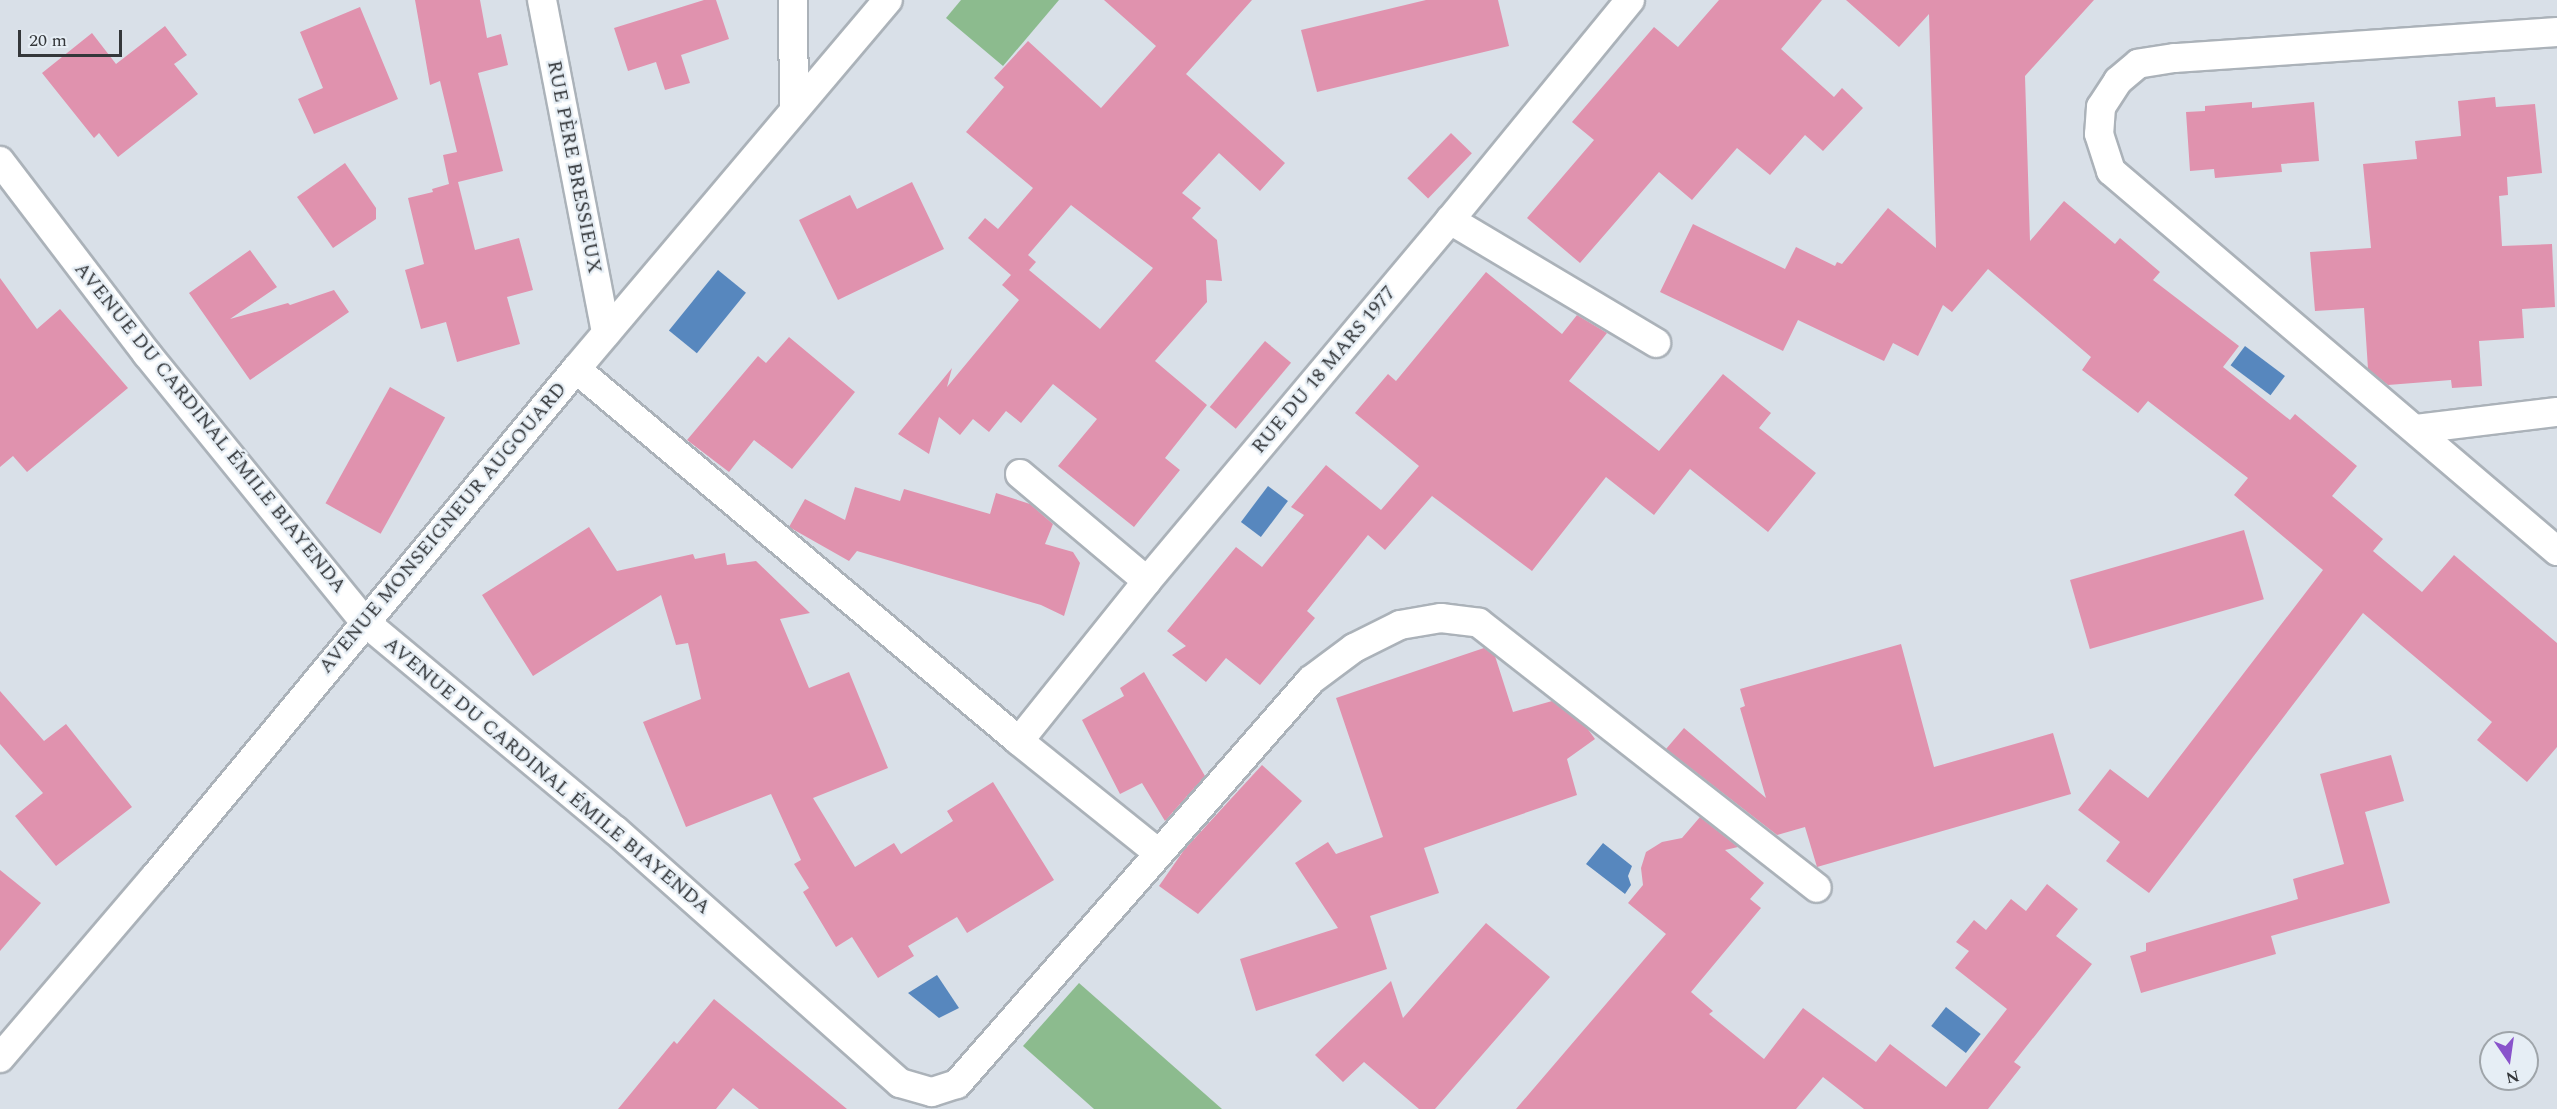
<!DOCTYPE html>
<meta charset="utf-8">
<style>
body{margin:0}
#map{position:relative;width:2557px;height:1109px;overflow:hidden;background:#d9e0e8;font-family:Spectral,serif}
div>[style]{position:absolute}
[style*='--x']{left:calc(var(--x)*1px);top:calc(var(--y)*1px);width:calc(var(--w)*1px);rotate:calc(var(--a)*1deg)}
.green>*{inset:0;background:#8cbb8e}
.water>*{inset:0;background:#5787be;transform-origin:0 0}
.building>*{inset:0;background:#e092ae;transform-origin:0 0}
.roads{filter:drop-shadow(2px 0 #abb2b9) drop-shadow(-2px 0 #abb2b9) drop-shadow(0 2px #abb2b9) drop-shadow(0 -2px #abb2b9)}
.street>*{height:28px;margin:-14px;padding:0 14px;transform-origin:14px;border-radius:14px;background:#fff}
span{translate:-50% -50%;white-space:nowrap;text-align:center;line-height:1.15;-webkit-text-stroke:4.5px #e6eef5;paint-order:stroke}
.street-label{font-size:20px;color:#34373a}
.north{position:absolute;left:2479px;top:1031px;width:60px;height:60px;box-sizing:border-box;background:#e6eef5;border:2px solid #9fa5aa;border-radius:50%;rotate:167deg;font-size:16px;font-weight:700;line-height:24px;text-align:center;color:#34373a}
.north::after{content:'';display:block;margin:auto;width:21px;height:27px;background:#8953cb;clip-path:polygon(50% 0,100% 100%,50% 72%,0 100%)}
.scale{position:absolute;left:18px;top:30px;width:104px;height:27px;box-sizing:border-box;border:3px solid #34373a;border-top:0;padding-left:8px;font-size:18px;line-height:21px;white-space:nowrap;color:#34373a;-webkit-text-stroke:4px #e6eef5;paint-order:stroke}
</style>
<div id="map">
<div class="green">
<div style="clip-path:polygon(961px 0,1059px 0,1003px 66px,946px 18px)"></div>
<div style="clip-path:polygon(1079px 983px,1222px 1109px,1094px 1109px,1023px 1046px)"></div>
</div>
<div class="water">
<div style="left:718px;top:270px;width:36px;height:78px;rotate:39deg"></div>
<div style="left:2245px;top:346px;width:50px;height:24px;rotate:37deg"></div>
<div style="left:1268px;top:486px;width:25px;height:45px;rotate:37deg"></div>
<div style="clip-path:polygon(1603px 843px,1632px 866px,1628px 876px,1631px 885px,1625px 894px,1586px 864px)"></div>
<div style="clip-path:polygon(937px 975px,959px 1008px,939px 1018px,908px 993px)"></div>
<div style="left:1946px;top:1007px;width:44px;height:24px;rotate:38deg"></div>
</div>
<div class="building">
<div style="clip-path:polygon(415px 0,480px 0,487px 38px,501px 34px,508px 65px,478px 73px,503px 171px,458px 182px,475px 250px,519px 238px,533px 290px,507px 297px,520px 344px,457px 362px,446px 322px,421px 329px,405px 270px,424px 264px,408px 198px,433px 192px,432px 189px,449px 184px,443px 155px,457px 152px,440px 81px,430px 85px)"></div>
<div style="clip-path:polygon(704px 0,716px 0,729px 39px,681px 55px,690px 83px,665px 90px,656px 62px,628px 71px,614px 28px)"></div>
<div style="clip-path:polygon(evenodd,1104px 0,1252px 0,1186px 74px,1285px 163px,1260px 191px,1219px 153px,1182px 193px,1201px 208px,1192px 218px,1217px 240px,1222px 281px,1206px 280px,1207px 302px,1155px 361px,1207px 405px,1165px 458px,1180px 470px,1134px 527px,1058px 466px,1097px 419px,1053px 384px,1021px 423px,1006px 411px,989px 432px,973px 419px,960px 435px,939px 417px,929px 454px,898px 434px,952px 368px,947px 387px,1019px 300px,1002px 285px,1011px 275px,968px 238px,985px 218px,998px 229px,1033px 188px,966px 132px,1004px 87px,994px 78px,1028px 41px,1101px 108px,1156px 46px,1104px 0,1071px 205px,1153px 268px,1100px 329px,1029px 270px,1036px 262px,1028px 255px,1071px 205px)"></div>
<div style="clip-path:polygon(1426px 0,1498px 0,1509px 46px,1317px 92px,1301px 30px)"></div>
<div style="clip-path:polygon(1719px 0,1822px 0,1781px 49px,1834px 97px,1842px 88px,1863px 108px,1823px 151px,1805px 135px,1770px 175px,1737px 148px,1692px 200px,1659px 172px,1580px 263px,1527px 218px,1594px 140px,1572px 122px,1654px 27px,1678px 47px)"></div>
<div style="clip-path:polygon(1846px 0,2094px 0,2025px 76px,2030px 241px,2064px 201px,2115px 244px,2120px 238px,2160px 272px,2153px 280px,2239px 346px,2223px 367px,2290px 420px,2295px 414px,2357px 466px,2332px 496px,2383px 539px,2373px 551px,2422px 592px,2454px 555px,2557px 643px,2557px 747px,2527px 782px,2477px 740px,2492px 722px,2363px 613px,2149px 893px,2106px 861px,2120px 842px,2078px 810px,2110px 769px,2148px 798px,2323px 570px,2234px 495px,2248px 478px,2148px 401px,2138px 413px,2082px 370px,2091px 357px,1988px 269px,1952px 312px,1943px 305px,1918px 356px,1893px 343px,1884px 361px,1798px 320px,1783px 351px,1660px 292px,1693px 224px,1785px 269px,1796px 247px,1835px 266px,1837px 262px,1842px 264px,1888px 208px,1936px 248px,1929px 14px,1899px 47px)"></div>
<div style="clip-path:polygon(360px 7px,398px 99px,314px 134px,298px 99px,323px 88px,300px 32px)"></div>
<div style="clip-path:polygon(165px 26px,187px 55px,174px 64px,198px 94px,118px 157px,99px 133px,94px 138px,42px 73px,92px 33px,116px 64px)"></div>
<div style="clip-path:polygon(2495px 97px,2496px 107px,2535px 104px,2542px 173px,2507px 177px,2508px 195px,2499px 196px,2502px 246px,2552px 244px,2555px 307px,2522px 309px,2524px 338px,2479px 341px,2482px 386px,2452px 388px,2451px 380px,2388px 385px,2368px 369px,2364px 308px,2315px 311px,2310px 252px,2371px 248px,2363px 164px,2417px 159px,2415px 141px,2461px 136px,2458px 101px)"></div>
<div style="clip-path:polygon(2252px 102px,2252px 108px,2314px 102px,2319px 161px,2281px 164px,2282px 172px,2215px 178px,2214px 169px,2190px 171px,2186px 112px,2205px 111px,2205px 106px)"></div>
<div style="left:1451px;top:133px;width:29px;height:63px;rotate:44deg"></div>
<div style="clip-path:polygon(345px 163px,376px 208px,376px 219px,333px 248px,297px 197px)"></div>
<div style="clip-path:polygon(912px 182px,944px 249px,838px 300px,799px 220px,850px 195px,857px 209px)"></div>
<div style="clip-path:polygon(250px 250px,277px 287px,230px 319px,288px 303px,290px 305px,334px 290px,349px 312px,250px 380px,189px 293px)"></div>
<div style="clip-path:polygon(1486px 272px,1562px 334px,1577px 315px,1607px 333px,1569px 381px,1659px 451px,1723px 374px,1771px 413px,1759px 428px,1816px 473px,1768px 532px,1690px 469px,1654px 515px,1606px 477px,1532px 571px,1432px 496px,1385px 550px,1368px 535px,1307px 611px,1315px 618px,1260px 685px,1226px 658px,1206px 682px,1172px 655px,1186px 646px,1167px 631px,1236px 547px,1262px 567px,1304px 515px,1291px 507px,1326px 465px,1381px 510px,1419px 466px,1355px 413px,1388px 374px,1396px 381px)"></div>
<div style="clip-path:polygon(0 278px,37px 329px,60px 309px,128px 388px,27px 472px,13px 456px,0 467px)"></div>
<div style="clip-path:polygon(789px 337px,855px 392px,792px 469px,754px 440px,729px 472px,687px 440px,758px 356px,766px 363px)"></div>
<div style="left:1265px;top:341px;width:34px;height:86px;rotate:40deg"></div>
<div style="left:390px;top:387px;width:63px;height:133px;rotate:29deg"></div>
<div style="clip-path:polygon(855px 487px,900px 501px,904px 489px,990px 514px,996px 493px,1030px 504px,1053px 524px,1045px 544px,1073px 552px,1080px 563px,1064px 616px,1041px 605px,857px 551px,849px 561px,789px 527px,805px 499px,845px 520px)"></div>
<div style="clip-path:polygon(589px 527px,617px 571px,693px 554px,695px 559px,725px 553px,727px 565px,756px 561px,810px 613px,780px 619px,809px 688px,849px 672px,888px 768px,813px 798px,855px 867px,894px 843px,901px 854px,953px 821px,947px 811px,993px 782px,1054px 880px,967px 933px,957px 917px,908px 946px,914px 956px,878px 978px,852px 937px,836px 947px,803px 892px,809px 888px,794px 864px,801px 860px,771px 794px,686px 827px,643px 722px,701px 699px,688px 643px,676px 645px,661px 595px,533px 676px,482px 595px)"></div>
<div style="left:2244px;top:530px;width:72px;height:181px;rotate:74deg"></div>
<div style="clip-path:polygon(1901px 644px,1934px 767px,2053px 733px,2071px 794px,1817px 867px,1805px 827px,1777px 835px,1666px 749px,1684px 728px,1766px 798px,1740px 708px,1745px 706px,1740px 689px)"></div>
<div style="clip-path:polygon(1484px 648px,1495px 656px,1513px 712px,1552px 701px,1587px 728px,1595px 739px,1567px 759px,1577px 795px,1424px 848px,1439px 893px,1370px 916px,1387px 969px,1256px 1011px,1240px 959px,1338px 928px,1295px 863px,1328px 842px,1336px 854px,1383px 837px,1336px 698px)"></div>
<div style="clip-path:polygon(1144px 672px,1205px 776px,1165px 821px,1142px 783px,1120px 794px,1082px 720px,1124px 696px,1120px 688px)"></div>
<div style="clip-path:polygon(0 691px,44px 741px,66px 724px,132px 807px,56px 866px,15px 816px,43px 793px,0 744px)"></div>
<div style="clip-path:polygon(2391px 755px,2404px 801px,2365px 812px,2390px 903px,2271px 936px,2276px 954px,2141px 993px,2130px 956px,2146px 951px,2146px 943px,2298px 899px,2293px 879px,2344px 864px,2320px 774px)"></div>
<div style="clip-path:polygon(1262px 765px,1302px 801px,1198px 914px,1159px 886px,1184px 850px)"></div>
<div style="clip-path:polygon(1700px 817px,1738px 847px,1725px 850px,1764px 883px,1750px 899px,1761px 908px,1691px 992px,1713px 1011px,1709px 1014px,1764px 1059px,1803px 1008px,1876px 1062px,1890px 1044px,1946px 1087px,2007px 1009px,1955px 968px,1969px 951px,1956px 942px,1974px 920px,1986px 930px,2011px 899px,2026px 911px,2047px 884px,2078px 909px,2056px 936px,2092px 964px,2014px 1062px,2021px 1067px,1988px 1109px,1864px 1109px,1823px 1077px,1796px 1109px,1516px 1109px,1666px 934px,1628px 903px,1643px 885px,1641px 868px,1646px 852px,1662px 842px,1682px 838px)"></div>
<div style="clip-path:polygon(0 870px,41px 903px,0 951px)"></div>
<div style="clip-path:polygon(1486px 923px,1550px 977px,1435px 1109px,1419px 1109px,1364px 1062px,1343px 1082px,1315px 1055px,1391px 981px,1403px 1018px)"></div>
<div style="clip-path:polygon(714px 999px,847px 1109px,759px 1109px,733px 1088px,716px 1109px,618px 1109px,674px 1041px,677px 1044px)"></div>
</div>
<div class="roads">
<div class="street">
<div style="--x:542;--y:0;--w:339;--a:79.1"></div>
<div style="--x:793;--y:0;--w:109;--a:89.5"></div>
<div style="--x:2557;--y:32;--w:384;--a:176.1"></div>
<div style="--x:2174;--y:58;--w:36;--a:171"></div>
<div style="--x:2138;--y:64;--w:26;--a:140"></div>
<div style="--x:2118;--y:81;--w:31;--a:123"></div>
<div style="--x:2101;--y:107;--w:27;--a:94"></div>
<div style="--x:2099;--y:134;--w:39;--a:72"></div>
<div style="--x:2111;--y:171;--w:586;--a:40.43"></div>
<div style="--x:0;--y:161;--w:243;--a:52.7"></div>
<div style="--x:147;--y:354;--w:345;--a:50.9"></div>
<div style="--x:365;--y:622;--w:325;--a:39.8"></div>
<div style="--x:615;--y:830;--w:381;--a:41.6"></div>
<div style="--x:900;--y:1083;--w:33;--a:16"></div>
<div style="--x:932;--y:1092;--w:26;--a:-18"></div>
<div style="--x:957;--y:1084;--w:537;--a:-48.77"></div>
<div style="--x:1311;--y:680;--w:54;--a:-36.7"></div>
<div style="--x:1354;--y:648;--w:51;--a:-26.6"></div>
<div style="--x:1400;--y:625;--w:42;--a:-9.7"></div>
<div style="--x:1441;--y:618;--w:38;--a:7"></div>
<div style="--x:1479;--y:623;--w:429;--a:38.1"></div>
<div style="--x:1450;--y:220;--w:240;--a:30.8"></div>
<div style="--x:576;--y:369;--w:578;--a:40.02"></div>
<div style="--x:1019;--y:741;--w:177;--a:38.8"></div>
<div style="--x:2416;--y:429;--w:142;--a:-6.9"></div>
<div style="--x:1020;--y:474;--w:166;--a:40.1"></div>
<div style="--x:1019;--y:741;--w:205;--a:-51.3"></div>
<div style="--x:1147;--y:581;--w:471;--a:-50"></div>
<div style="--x:1450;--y:220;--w:284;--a:-50.7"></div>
<div style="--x:0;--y:1058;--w:237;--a:-49.5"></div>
<div style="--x:154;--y:878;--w:661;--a:-50.34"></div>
<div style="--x:576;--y:369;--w:483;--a:-49.8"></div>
</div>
</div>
<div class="street-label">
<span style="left:574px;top:167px;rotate:79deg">RUE PÈRE BRESSIEUX</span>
<span style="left:1324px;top:370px;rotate:-50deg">RUE DU 18 MARS 1977</span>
<span style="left:210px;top:428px;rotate:51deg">AVENUE DU CARDINAL ÉMILE BIAYENDA</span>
<span style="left:443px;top:528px;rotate:-50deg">AVENUE MONSEIGNEUR AUGOUARD</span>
<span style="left:547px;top:776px;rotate:40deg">AVENUE DU CARDINAL ÉMILE BIAYENDA</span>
</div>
<div class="north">N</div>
<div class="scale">20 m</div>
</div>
